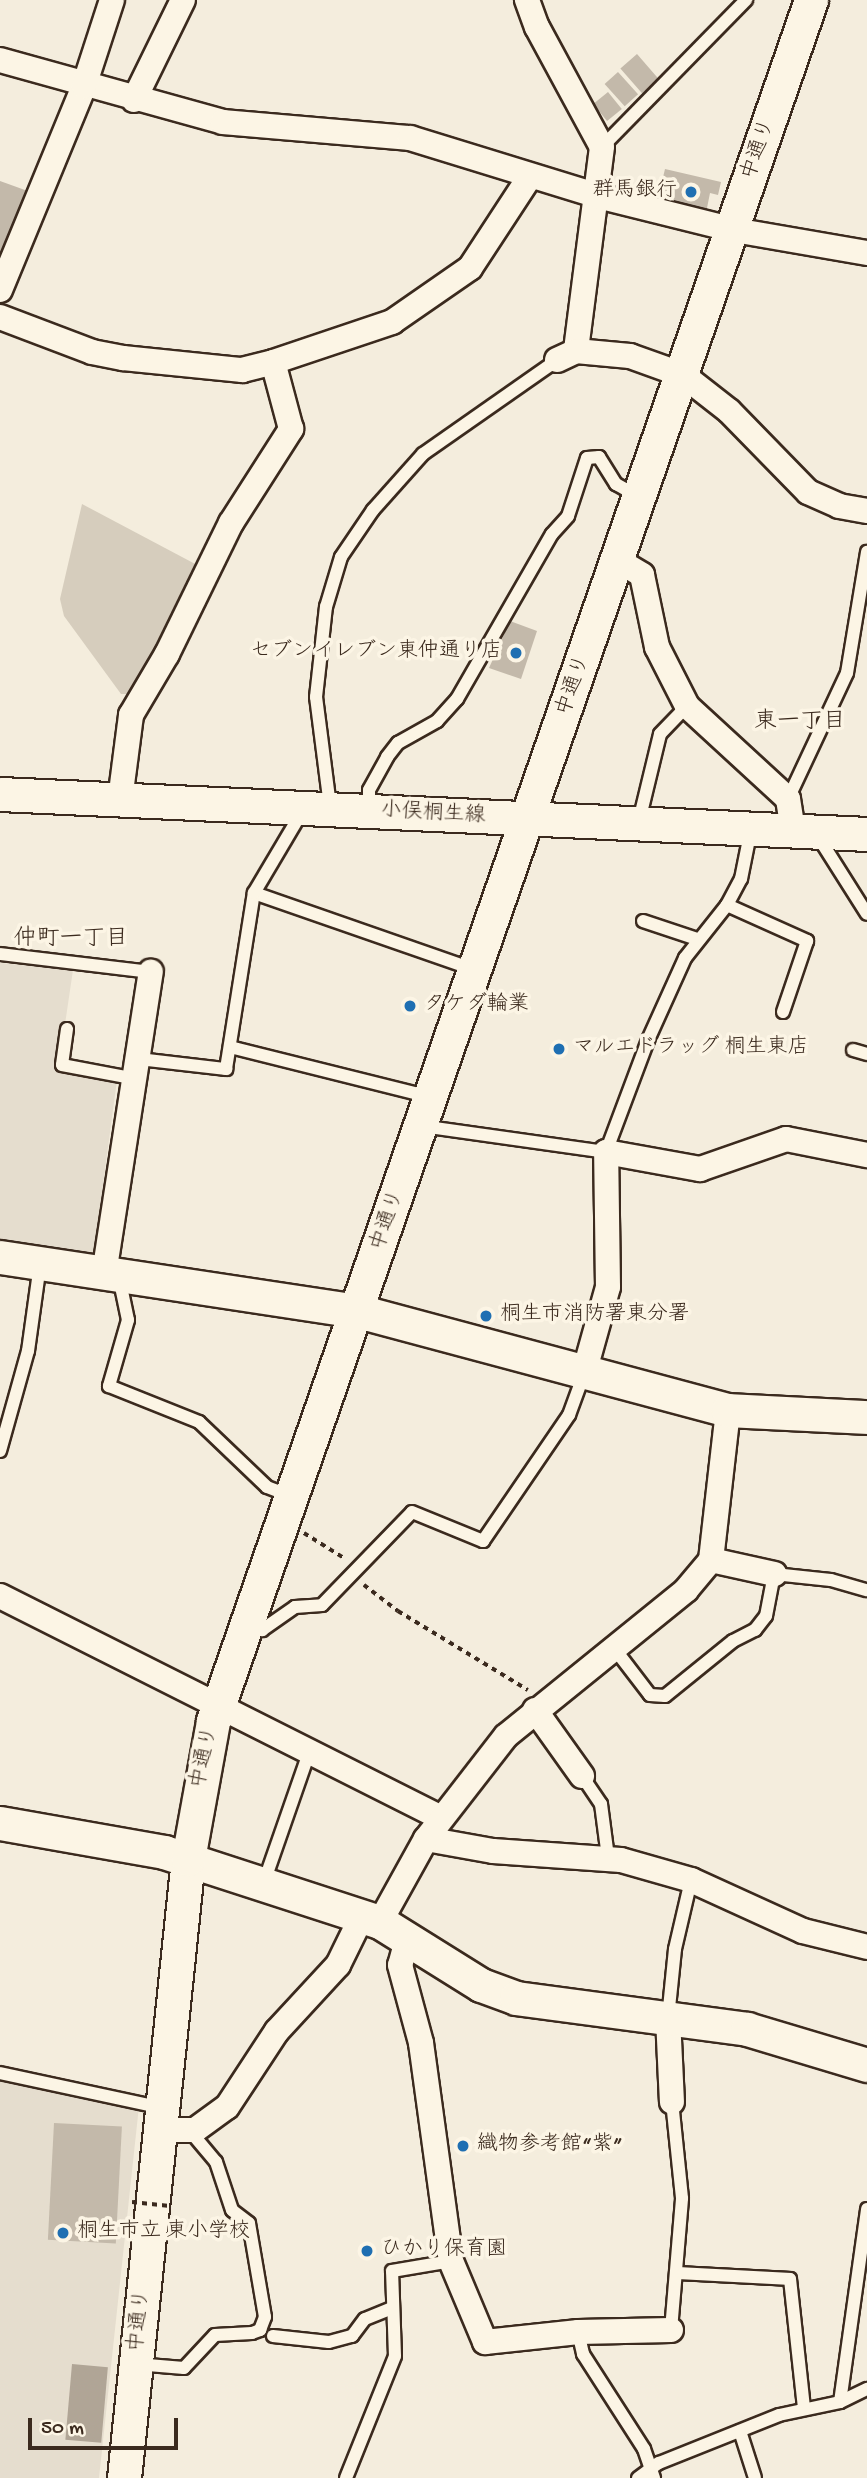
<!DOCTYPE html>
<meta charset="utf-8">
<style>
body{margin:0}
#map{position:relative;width:867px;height:2478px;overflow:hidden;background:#f4eddd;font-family:"Gochi Hand","Klee One",sans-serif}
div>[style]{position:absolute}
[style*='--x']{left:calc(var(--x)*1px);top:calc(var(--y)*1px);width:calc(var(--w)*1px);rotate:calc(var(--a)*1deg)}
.built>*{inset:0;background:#e5ddce}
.green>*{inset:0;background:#d6cdbd}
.water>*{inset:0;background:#b0a596;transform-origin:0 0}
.building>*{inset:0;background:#c3b9aa;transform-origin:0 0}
.path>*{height:3.5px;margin-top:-1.75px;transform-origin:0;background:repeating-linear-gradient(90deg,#3b2a1e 0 5px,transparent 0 10px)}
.roads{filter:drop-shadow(2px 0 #3b2a1e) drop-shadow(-2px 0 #3b2a1e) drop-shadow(0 2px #3b2a1e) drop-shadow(0 -2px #3b2a1e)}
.lane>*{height:12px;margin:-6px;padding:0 6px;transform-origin:6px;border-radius:6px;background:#fcf5e5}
.street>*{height:24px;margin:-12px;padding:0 12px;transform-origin:12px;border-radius:12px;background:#fcf5e5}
.secondary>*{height:33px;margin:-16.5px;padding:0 16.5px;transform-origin:16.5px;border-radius:16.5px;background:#fcf5e5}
.path-bridge>*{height:3.5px;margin-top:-1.75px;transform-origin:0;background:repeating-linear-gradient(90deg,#3b2a1e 0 5px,transparent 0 10px)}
.dots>*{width:19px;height:19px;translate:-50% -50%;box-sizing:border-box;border:4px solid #fcf5e5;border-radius:50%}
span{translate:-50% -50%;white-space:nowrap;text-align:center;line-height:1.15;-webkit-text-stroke:7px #fcf5e5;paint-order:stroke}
.street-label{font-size:21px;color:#3b2a1e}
.poi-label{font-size:21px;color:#3b2a1e}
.right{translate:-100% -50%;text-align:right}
.left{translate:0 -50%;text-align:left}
.neighbourhood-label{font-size:23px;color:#3b2a1e}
.scale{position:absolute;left:28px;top:2418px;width:150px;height:32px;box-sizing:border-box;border:4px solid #3b2a1e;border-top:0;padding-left:9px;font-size:21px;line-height:24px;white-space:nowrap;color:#3b2a1e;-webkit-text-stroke:5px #fcf5e5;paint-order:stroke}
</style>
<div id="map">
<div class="built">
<div style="clip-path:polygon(0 963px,73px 970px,59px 1065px,117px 1080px,94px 1252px,86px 1257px,0 1244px)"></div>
<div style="clip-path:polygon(0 2077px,139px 2106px,99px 2478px,0 2478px)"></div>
</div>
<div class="green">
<div style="clip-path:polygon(82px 504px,199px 566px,165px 639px,132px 694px,121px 694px,64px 616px,60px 599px)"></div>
</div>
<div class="water">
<div style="left:72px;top:2364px;width:36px;height:76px;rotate:5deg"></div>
</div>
<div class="building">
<div style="left:637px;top:54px;width:33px;height:22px;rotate:49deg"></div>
<div style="left:618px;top:72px;width:30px;height:18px;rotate:48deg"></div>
<div style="left:608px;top:92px;width:22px;height:19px;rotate:51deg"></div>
<div style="clip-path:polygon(665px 169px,721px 182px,718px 195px,710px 193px,706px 213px,657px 202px)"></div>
<div style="clip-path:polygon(0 181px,36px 194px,0 279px)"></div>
<div style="clip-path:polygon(510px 621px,537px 631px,521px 679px,489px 668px)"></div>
<div style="left:54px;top:2123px;width:68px;height:117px;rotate:3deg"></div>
</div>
<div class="path">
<div style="--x:304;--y:1533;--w:47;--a:32"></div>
<div style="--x:364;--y:1585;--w:43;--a:37.4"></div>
<div style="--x:398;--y:1611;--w:152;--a:31.3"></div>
</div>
<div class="roads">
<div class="lane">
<div style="--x:602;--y:147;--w:206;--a:-45.6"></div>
<div style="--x:788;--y:799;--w:139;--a:-64.9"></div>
<div style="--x:847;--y:673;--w:123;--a:-80.6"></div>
<div style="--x:330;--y:806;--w:110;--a:-97.3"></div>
<div style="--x:316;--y:697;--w:91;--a:-83.7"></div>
<div style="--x:326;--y:607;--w:52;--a:-73.3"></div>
<div style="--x:341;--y:557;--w:57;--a:-55.8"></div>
<div style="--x:373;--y:510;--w:75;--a:-48.2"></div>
<div style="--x:423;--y:454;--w:164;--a:-35"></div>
<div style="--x:369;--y:808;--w:18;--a:-90"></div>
<div style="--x:369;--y:790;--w:38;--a:-61"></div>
<div style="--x:387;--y:757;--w:18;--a:-52"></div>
<div style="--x:398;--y:743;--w:45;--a:-29.4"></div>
<div style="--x:437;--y:721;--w:30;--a:-48"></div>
<div style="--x:457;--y:699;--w:190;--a:-60.1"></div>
<div style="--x:552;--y:534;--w:24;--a:-48"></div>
<div style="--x:568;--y:516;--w:61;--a:-71.9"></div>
<div style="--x:587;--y:458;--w:12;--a:-5"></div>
<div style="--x:599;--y:457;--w:32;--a:58"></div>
<div style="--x:616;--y:484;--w:23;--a:29"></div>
<div style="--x:639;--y:821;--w:89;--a:-76.4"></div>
<div style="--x:660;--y:734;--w:39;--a:-46"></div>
<div style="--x:821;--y:832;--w:14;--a:78"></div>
<div style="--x:824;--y:846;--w:80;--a:57.7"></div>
<div style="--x:254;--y:893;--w:231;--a:19.2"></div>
<div style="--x:727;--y:905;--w:88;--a:24.2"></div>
<div style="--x:807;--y:941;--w:75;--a:108.7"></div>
<div style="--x:643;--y:921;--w:57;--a:18.4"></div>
<div style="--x:0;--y:954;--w:152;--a:6.8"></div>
<div style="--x:67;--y:1029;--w:36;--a:98"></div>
<div style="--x:62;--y:1065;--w:75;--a:10.7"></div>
<div style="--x:230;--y:1047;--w:206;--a:14"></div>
<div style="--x:853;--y:1050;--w:15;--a:16"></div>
<div style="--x:139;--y:1059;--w:88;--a:6.6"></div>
<div style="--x:226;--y:1069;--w:178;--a:-81"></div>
<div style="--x:254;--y:893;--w:96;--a:-59.4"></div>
<div style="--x:421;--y:1126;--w:187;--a:8"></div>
<div style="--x:606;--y:1152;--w:120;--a:-69.4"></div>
<div style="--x:648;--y:1040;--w:90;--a:-65.7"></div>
<div style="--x:685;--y:958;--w:68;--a:-51.6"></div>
<div style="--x:727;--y:905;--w:30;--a:-62"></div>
<div style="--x:741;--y:879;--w:51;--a:-78.7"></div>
<div style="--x:119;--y:1277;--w:44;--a:78.2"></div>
<div style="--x:128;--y:1320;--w:69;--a:106.1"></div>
<div style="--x:109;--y:1386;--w:97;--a:21.8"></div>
<div style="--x:199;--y:1422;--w:94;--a:43.7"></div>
<div style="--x:267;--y:1487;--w:25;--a:21"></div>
<div style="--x:0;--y:1451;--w:104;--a:-74.4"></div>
<div style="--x:28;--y:1351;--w:88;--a:-82.1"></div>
<div style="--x:248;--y:1626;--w:15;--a:16"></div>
<div style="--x:262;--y:1630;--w:40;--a:-34.9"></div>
<div style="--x:295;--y:1607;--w:27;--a:-4"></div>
<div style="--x:322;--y:1605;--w:129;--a:-45.9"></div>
<div style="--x:412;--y:1512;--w:77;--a:22.2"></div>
<div style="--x:483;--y:1541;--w:153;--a:-55.7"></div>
<div style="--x:569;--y:1415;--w:44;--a:-69.9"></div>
<div style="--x:614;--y:1648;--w:59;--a:52.5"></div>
<div style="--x:650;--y:1695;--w:15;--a:4"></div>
<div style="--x:665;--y:1696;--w:87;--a:-39"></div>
<div style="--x:733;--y:1641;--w:25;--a:-27"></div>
<div style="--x:755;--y:1630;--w:18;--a:-52"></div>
<div style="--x:766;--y:1616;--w:43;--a:-79.2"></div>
<div style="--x:774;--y:1574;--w:57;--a:6"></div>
<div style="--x:831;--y:1580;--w:37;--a:16"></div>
<div style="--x:582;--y:1776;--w:34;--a:56"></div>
<div style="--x:601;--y:1804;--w:53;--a:82.5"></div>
<div style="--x:264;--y:1882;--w:140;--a:-70.8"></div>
<div style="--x:668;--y:2018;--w:69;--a:-84.2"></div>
<div style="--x:675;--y:1949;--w:71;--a:-76.9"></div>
<div style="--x:0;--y:2073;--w:167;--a:12.1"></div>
<div style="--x:679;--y:2273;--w:111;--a:3.1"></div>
<div style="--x:790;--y:2279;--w:129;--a:83.8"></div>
<div style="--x:671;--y:2330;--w:132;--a:-85.2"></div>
<div style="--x:682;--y:2198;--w:97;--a:-95.9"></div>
<div style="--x:578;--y:2332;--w:23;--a:77"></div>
<div style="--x:583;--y:2354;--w:113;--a:57.3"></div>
<div style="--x:644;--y:2449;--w:31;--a:71"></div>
<div style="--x:273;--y:2336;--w:56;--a:6.1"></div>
<div style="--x:329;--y:2342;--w:24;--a:-15"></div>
<div style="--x:352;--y:2336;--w:21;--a:-53"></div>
<div style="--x:365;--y:2319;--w:29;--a:-22"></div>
<div style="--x:136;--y:2364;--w:48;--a:4.8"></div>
<div style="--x:184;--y:2368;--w:45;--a:-46.8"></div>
<div style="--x:215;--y:2335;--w:37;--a:-3"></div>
<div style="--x:252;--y:2333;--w:9;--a:-21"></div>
<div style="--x:260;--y:2330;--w:14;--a:-69"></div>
<div style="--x:265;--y:2317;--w:95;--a:-99.7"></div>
<div style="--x:249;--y:2223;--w:21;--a:-143"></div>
<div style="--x:232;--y:2210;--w:51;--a:-108.4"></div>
<div style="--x:216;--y:2162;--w:40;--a:-130"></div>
<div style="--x:840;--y:2402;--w:195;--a:-82"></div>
<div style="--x:740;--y:2431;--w:49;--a:72.3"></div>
<div style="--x:346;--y:2478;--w:131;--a:-68.1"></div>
<div style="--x:395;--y:2356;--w:85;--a:-92"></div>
<div style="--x:392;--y:2271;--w:60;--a:-9.6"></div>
<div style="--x:638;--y:2478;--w:26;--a:-36"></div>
<div style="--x:659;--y:2463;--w:129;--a:-21.8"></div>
<div style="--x:779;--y:2415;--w:62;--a:-12"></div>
<div style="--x:840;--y:2402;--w:30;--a:-26"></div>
</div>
<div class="street">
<div style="--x:527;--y:0;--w:29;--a:70"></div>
<div style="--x:537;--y:27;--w:136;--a:61.6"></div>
<div style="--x:602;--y:147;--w:206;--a:97.3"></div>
<div style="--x:0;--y:60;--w:231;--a:15.5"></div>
<div style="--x:223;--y:122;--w:188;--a:4.9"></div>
<div style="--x:410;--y:138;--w:197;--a:17.1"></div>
<div style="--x:598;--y:196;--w:140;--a:14"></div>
<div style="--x:734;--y:230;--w:135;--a:9.8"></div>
<div style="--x:134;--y:100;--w:111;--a:-63.9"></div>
<div style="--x:0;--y:290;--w:221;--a:-67.6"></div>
<div style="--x:84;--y:86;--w:90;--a:-72"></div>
<div style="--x:0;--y:317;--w:98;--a:20.8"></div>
<div style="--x:92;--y:352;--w:32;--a:11"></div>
<div style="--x:123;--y:358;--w:120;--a:5.8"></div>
<div style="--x:242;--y:370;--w:32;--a:-14"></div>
<div style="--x:273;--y:362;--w:126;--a:-18.6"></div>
<div style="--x:392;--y:322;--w:95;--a:-34.7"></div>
<div style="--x:470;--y:268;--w:108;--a:-56.8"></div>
<div style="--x:557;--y:360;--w:21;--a:-25"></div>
<div style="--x:576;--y:351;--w:54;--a:5.3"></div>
<div style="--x:630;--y:356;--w:56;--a:19.7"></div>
<div style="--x:683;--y:375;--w:58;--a:38"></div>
<div style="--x:729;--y:411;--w:113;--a:45.7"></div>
<div style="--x:808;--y:492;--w:34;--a:24"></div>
<div style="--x:839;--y:506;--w:28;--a:10"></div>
<div style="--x:619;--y:561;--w:27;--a:31"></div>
<div style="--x:642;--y:575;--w:74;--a:78.2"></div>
<div style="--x:657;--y:647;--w:66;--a:63"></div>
<div style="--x:687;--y:706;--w:137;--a:42.6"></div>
<div style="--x:788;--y:799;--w:32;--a:81"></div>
<div style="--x:120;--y:800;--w:86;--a:-82.6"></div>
<div style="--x:131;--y:715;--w:71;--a:-59.5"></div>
<div style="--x:167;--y:654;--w:146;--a:-64"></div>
<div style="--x:231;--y:523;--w:112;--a:-57.4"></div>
<div style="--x:291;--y:429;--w:69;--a:-105"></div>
<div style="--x:104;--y:1274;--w:306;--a:-81.2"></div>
<div style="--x:584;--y:1373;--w:89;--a:-74.4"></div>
<div style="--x:608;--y:1287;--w:135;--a:-90.8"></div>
<div style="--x:606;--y:1152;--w:96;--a:10.3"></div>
<div style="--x:700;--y:1169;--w:91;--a:-19.2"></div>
<div style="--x:786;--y:1139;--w:83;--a:11.2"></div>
<div style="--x:711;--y:1560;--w:65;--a:12.5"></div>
<div style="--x:0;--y:1596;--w:494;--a:26.7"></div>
<div style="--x:535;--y:1710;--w:81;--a:54.5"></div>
<div style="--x:426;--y:1839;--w:68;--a:10.2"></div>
<div style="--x:493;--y:1851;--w:128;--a:4"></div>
<div style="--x:621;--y:1860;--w:73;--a:15.9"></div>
<div style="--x:691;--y:1880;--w:123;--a:24.5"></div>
<div style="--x:803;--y:1931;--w:66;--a:14"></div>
<div style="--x:380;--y:1922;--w:95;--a:-61"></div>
<div style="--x:426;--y:1839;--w:130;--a:-52.2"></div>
<div style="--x:506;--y:1736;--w:232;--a:-39"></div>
<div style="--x:686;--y:1590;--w:39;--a:-50"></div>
<div style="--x:711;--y:1560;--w:151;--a:-83.5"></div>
<div style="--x:408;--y:1936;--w:30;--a:105"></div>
<div style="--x:400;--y:1965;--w:81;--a:74.9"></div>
<div style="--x:421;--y:2043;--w:220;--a:82.2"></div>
<div style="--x:451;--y:2261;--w:88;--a:67.2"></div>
<div style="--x:485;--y:2342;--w:94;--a:-6.1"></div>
<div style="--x:578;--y:2332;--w:93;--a:-1.2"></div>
<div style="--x:668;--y:2018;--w:84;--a:87.3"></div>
<div style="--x:161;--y:2130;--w:34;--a:0"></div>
<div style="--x:195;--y:2130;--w:39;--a:-36"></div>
<div style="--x:227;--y:2107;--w:91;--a:-56.7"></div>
<div style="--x:277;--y:2031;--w:90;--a:-47.3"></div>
<div style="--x:338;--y:1965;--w:55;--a:-63.9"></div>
</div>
<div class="secondary">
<div style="--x:0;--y:794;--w:868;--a:2.64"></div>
<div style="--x:0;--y:1257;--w:362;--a:8.6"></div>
<div style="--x:358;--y:1311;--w:383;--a:15"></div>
<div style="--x:728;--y:1410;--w:139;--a:2.9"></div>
<div style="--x:0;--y:1823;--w:167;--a:10"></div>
<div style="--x:164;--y:1852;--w:227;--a:18"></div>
<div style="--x:380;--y:1922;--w:119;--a:32"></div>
<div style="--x:481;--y:1985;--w:37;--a:20"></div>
<div style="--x:516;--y:1998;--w:233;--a:7.6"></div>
<div style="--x:747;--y:2029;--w:125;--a:16.7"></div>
<div style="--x:124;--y:2478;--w:622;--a:-84.1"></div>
<div style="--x:188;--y:1859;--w:140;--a:-79.7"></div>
<div style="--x:213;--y:1721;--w:1822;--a:-70.84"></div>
</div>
</div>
<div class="path-bridge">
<div style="--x:132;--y:2202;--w:38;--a:6"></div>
</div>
<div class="dots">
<div style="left:691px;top:192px;background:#1f6fb2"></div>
<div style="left:516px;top:653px;background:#1f6fb2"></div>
<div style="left:410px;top:1006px;background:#1f6fb2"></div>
<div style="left:559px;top:1049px;background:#1f6fb2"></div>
<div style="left:486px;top:1316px;background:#1f6fb2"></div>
<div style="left:463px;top:2146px;background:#1f6fb2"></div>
<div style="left:63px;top:2233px;background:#1f6fb2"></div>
<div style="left:367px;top:2251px;background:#1f6fb2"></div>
</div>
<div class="street-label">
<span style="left:760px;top:150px;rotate:-71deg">中通り</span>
<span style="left:575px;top:686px;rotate:-71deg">中通り</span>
<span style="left:433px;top:815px;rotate:3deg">小俣桐生線</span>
<span style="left:389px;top:1221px;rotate:-71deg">中通り</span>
<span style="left:206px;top:1758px;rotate:-78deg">中通り</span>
<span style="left:141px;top:2321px;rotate:-84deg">中通り</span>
</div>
<div class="poi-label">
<span class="right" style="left:677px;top:192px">群馬銀行</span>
<span class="right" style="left:502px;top:653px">セブンイレブン東仲通り店</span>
<span class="left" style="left:424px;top:1006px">タケダ輪業</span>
<span class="left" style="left:573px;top:1049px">マルエドラッグ 桐生東店</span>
<span class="left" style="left:500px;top:1316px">桐生市消防署東分署</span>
<span class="left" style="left:477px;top:2146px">織物参考館“紫”</span>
<span class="left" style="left:77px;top:2233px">桐生市立 東小学校</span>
<span class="left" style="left:381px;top:2251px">ひかり保育園</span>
</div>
<div class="neighbourhood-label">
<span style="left:800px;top:723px">東一丁目</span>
<span style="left:71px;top:940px">仲町一丁目</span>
</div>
<div class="scale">50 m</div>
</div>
